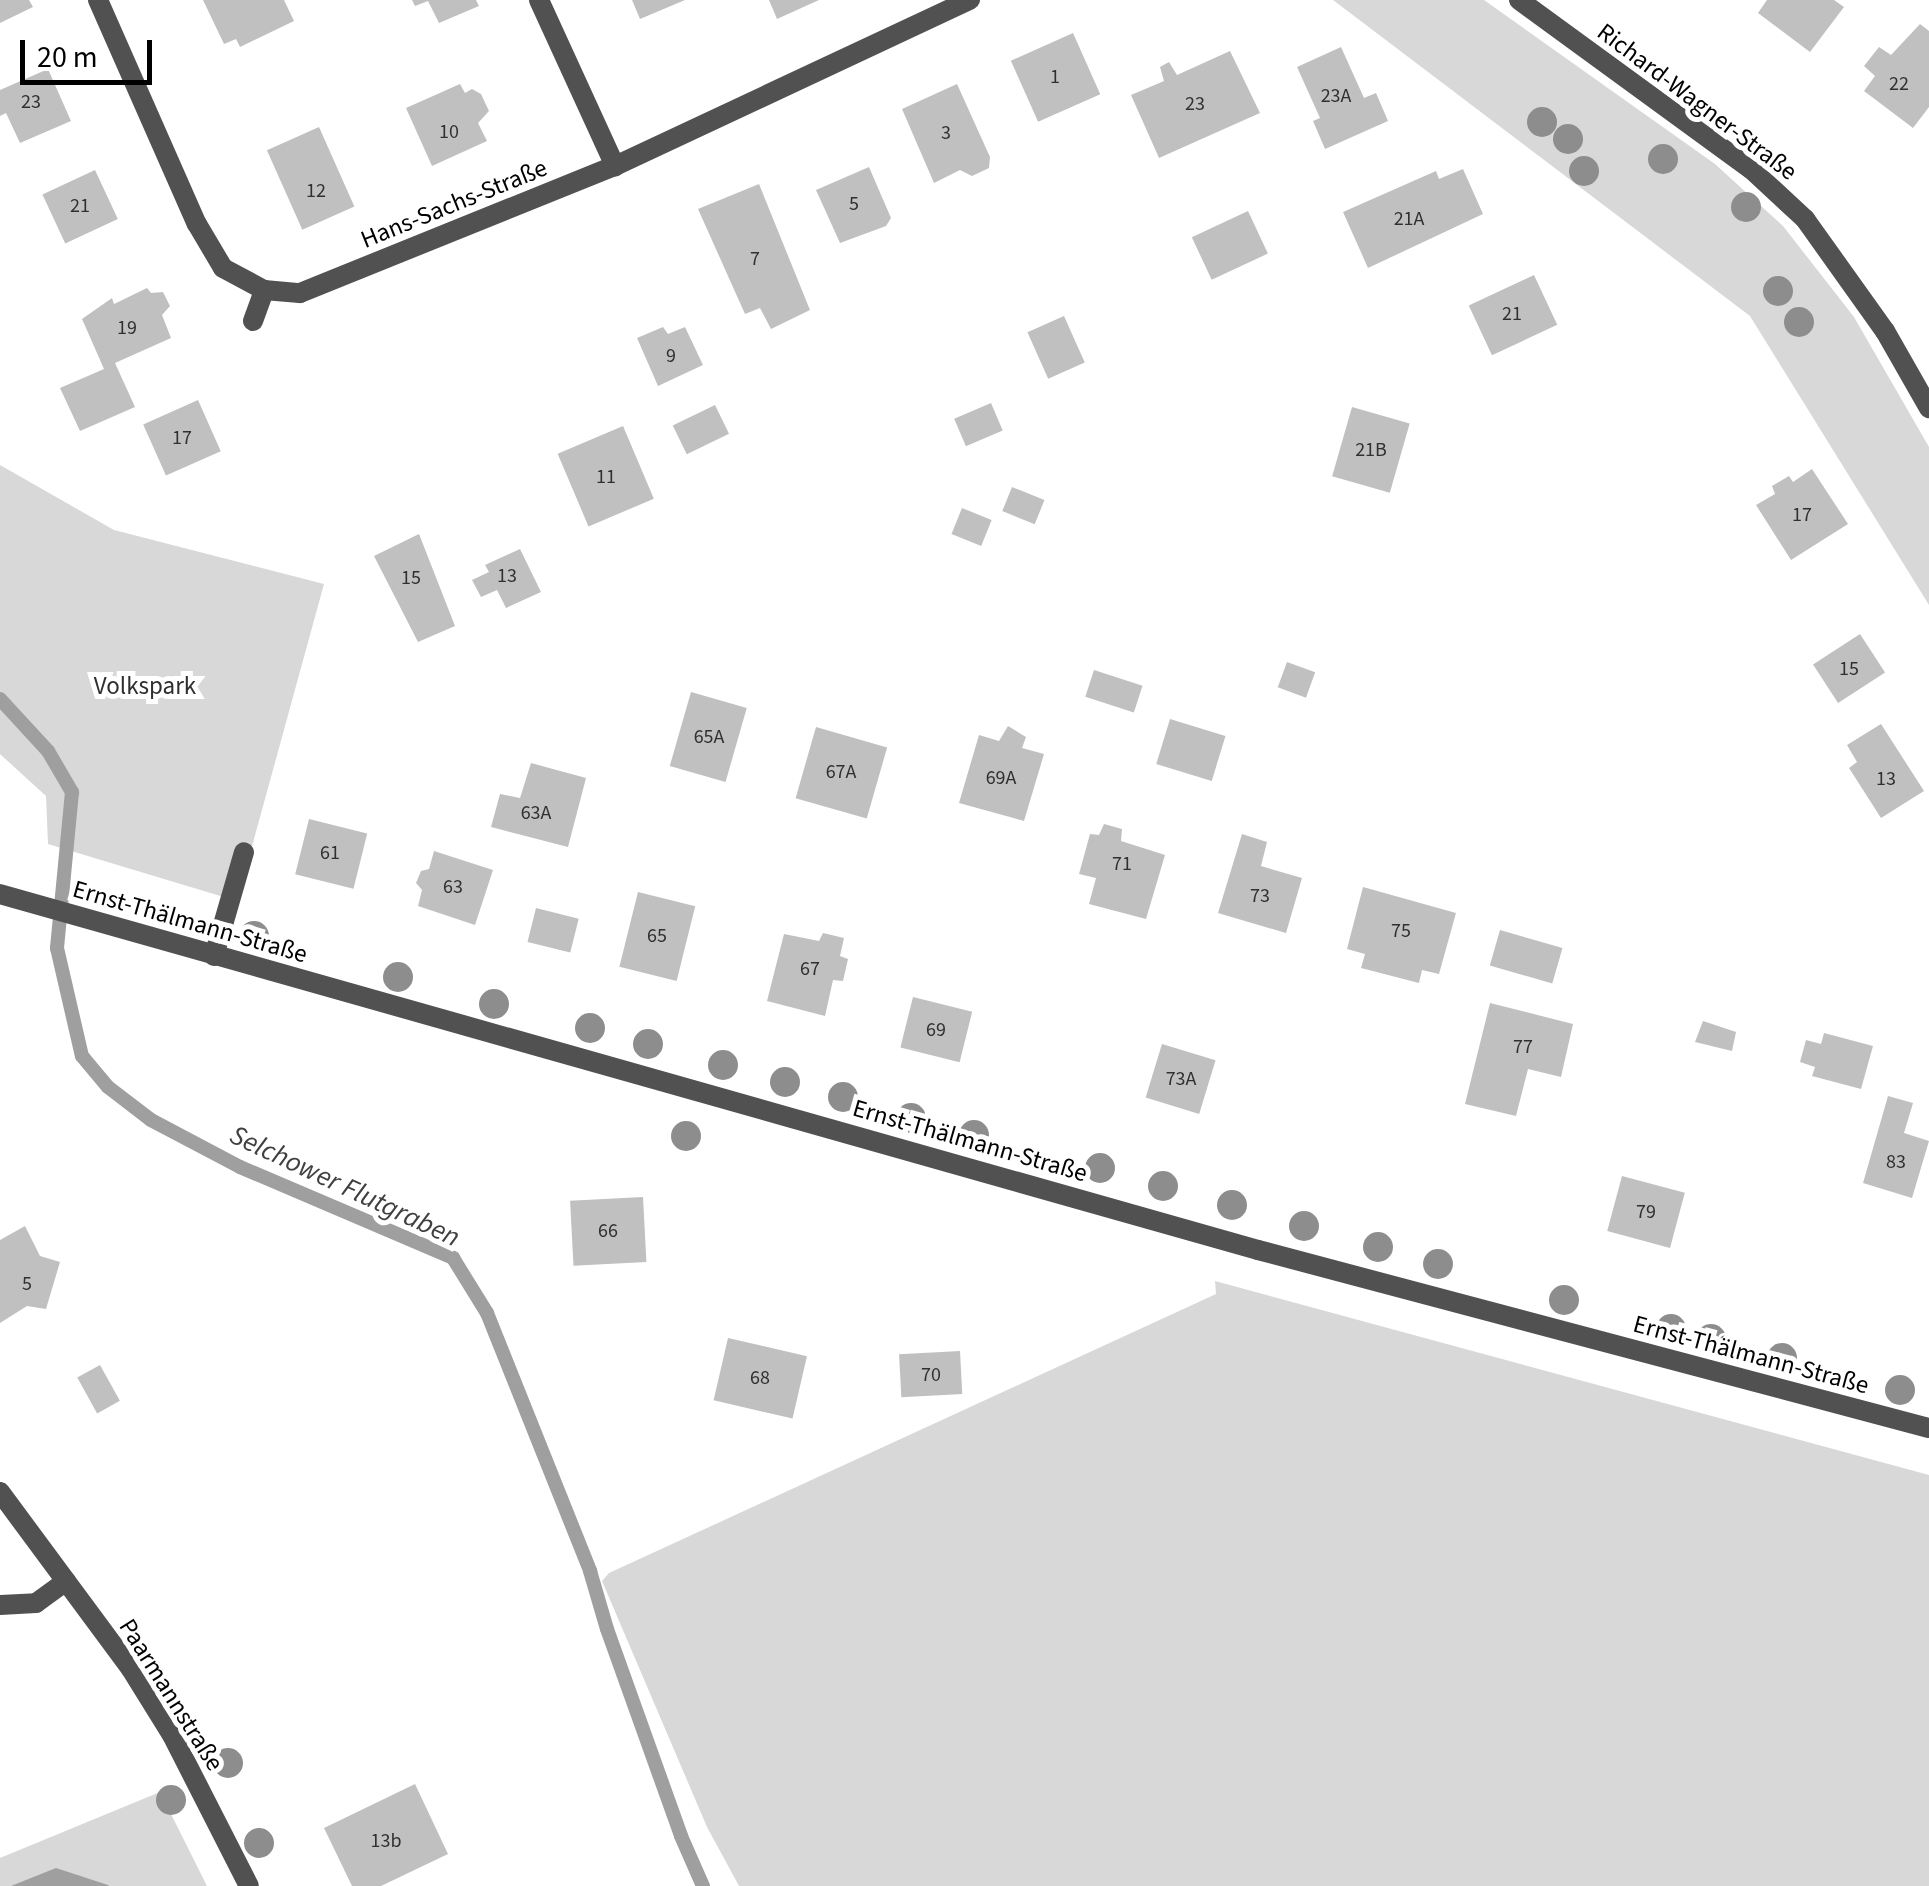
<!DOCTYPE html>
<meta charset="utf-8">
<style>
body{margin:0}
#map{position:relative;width:1929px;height:1886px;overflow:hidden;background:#fff;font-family:"Source Sans 3",sans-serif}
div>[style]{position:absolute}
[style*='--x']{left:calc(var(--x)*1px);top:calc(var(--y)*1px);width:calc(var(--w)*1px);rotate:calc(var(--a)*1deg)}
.green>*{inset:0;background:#d8d8d8}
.water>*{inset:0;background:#9f9f9f}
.stream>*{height:14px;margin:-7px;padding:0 7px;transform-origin:7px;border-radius:7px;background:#9f9f9f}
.building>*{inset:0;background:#c0c0c0;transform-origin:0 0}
.service>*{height:20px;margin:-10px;padding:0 10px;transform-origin:10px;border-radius:10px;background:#515151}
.minor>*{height:20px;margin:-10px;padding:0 10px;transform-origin:10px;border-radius:10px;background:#515151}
.tertiary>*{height:20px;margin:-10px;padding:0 10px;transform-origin:10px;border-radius:10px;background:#515151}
.trees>*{width:30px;height:30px;margin:-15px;border-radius:50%;background:#8d8d8d}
span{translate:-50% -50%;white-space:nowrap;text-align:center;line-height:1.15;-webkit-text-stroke:10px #fff;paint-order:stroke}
.number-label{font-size:20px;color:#303030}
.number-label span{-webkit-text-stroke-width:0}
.street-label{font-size:25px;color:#000}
.park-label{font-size:25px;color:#2f2f2f}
.water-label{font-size:28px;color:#404040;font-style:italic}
.scale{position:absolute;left:20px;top:40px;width:132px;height:45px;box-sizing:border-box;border:5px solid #000;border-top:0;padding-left:12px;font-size:30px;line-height:35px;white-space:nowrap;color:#000;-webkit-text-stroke:8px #fff;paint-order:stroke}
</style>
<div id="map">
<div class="green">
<div style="clip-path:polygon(1333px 0,1484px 0,1715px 164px,1783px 226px,1854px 317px,1929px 447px,1929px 605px,1750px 316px)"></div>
<div style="clip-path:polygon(0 465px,114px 530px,324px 584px,237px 901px,48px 844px,46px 796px,0 754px)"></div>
<div style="clip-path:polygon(1215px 1281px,1929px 1475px,1929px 1886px,739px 1886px,707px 1827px,602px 1581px,609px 1573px,1216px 1294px)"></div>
<div style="clip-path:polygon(160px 1792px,207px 1886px,0 1886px,0 1858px)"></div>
</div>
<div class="water">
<div style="clip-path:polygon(56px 1868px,108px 1885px,109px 1886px,11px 1886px)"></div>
</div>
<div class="stream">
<div style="--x:0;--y:699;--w:71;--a:47.3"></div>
<div style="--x:48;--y:751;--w:48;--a:59.7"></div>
<div style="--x:72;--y:792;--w:157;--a:95.5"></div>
<div style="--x:57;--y:948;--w:111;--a:77"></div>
<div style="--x:82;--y:1056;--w:40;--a:50"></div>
<div style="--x:108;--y:1087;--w:54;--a:37.5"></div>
<div style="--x:151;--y:1120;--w:101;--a:27.8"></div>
<div style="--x:240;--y:1167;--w:232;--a:23.1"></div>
<div style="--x:453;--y:1258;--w:65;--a:58.3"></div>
<div style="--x:487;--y:1313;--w:278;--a:68.2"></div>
<div style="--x:590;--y:1571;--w:60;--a:73.7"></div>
<div style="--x:607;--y:1629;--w:220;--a:70.3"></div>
<div style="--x:681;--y:1836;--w:55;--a:66.3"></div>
</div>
<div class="building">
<div style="clip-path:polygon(0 0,29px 0,33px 7px,0 23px)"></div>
<div style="clip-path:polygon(203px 0,284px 0,294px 21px,240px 47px,236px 39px,224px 44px)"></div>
<div style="clip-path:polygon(412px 0,476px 0,479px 6px,439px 23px,428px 1px,415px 6px)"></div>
<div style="clip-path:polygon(632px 0,685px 0,640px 19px)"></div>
<div style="clip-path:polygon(769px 0,819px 0,777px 19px)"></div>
<div style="clip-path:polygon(1767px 0,1834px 0,1844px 7px,1810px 52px,1758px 13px)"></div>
<div style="clip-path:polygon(1920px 24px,1929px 31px,1929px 107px,1913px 128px,1864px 91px,1875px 76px,1864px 66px,1879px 47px,1891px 55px)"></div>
<div style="left:1073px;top:33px;width:67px;height:68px;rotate:66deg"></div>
<div style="clip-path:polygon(1341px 47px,1364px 98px,1376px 93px,1388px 121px,1325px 149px,1313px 121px,1320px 118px,1297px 67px)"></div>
<div style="clip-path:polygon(1230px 51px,1260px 113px,1159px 158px,1131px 95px,1164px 81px,1160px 67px,1169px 62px,1177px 75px)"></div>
<div style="clip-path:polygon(48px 69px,71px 121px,20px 143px,6px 113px,0 116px,0 90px)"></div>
<div style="clip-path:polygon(460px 84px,465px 93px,472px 89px,481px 94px,489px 111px,478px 123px,487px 141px,432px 166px,406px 108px)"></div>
<div style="clip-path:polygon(957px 84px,990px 157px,989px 168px,972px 176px,960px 170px,934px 183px,902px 109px)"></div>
<div style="left:319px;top:127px;width:87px;height:57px;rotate:66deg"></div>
<div style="clip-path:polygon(869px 167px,891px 218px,886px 226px,840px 243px,816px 190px)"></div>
<div style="clip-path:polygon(1463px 169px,1483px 214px,1368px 268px,1343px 212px,1436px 171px,1439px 179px)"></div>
<div style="left:95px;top:170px;width:54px;height:58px;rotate:65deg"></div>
<div style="clip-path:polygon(759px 184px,810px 310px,771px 329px,760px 308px,745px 314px,698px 209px)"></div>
<div style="left:1248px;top:211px;width:47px;height:62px;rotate:65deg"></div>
<div style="left:1534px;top:275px;width:55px;height:72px;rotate:65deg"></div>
<div style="clip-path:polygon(147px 288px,151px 293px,163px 292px,170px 306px,162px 315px,171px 338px,115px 363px,135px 407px,80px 431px,60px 388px,104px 369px,82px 319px,112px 298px,114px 304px)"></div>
<div style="left:1064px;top:316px;width:51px;height:40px;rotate:66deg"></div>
<div style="clip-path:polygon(663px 327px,668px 334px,685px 327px,703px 365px,658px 386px,637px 338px)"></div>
<div style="left:198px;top:400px;width:56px;height:60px;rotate:66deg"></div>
<div style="left:991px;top:403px;width:30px;height:40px;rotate:67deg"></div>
<div style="left:715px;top:405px;width:32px;height:47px;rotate:64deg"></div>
<div style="left:1352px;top:407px;width:60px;height:72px;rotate:16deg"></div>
<div style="left:623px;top:426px;width:79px;height:71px;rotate:67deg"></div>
<div style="clip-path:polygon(1812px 469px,1848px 524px,1791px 560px,1756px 505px,1775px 494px,1772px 486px,1789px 476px,1793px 482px)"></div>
<div style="left:1012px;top:487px;width:35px;height:26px;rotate:22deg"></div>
<div style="left:962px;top:508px;width:32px;height:28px;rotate:22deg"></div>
<div style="clip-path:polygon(419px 534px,455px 626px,418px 642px,374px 556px)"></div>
<div style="clip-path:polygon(520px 549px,541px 592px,506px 608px,497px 590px,481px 597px,472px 580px,489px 572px,485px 565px)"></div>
<div style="left:1860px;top:634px;width:46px;height:56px;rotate:57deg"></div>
<div style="left:1287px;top:662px;width:30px;height:27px;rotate:20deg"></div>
<div style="left:1094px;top:670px;width:51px;height:28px;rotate:18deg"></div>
<div style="left:691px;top:692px;width:58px;height:77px;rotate:16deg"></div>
<div style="left:1170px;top:719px;width:58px;height:47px;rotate:17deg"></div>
<div style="clip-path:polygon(1881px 724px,1924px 791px,1881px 818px,1849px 768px,1857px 762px,1847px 745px)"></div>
<div style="clip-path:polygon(1008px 726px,1026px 737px,1022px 748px,1044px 754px,1024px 821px,959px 803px,979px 735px,999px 741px)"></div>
<div style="left:816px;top:727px;width:74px;height:74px;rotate:16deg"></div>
<div style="clip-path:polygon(531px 763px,586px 778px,568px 847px,491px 827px,500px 794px,520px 798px)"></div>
<div style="left:309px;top:819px;width:60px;height:57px;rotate:14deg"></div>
<div style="clip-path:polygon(1104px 824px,1122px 829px,1121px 841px,1165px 855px,1146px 919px,1089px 904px,1096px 878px,1079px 874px,1090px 834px,1099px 835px)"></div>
<div style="clip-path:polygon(1242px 834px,1267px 842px,1261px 866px,1302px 878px,1286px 933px,1218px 913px)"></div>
<div style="clip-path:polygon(434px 851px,493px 870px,475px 925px,418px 906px,422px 890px,416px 883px,421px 871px,429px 869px)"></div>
<div style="clip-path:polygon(1363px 887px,1456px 913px,1439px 974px,1422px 970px,1419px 983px,1361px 968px,1365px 954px,1347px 949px)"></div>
<div style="left:638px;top:892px;width:59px;height:77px;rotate:14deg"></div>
<div style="left:536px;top:908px;width:44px;height:35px;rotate:14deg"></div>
<div style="left:1500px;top:930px;width:65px;height:37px;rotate:16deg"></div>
<div style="clip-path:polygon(823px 933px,844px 938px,840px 956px,848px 959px,843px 981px,833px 980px,825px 1016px,767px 1001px,784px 934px,819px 941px)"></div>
<div style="left:913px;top:997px;width:61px;height:52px;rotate:14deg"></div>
<div style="clip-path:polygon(1490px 1003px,1573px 1024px,1561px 1077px,1528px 1069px,1516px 1116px,1465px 1104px)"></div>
<div style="clip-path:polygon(1703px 1021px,1736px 1032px,1732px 1051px,1695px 1042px)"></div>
<div style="clip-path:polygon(1824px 1033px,1873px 1046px,1861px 1089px,1812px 1076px,1815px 1067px,1800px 1062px,1806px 1040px,1821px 1044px)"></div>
<div style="left:1162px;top:1044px;width:56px;height:56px;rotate:17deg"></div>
<div style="clip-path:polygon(1888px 1096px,1913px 1103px,1904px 1133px,1929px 1141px,1912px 1198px,1863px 1183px)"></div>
<div style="left:1622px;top:1176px;width:65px;height:57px;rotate:15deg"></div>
<div style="left:643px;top:1197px;width:65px;height:73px;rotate:87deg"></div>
<div style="clip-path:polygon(25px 1226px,40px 1256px,60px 1262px,46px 1309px,27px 1306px,0 1323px,0 1240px)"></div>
<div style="left:728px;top:1338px;width:81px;height:64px;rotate:13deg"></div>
<div style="left:960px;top:1351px;width:43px;height:61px;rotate:87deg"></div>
<div style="left:100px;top:1365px;width:41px;height:26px;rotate:61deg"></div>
<div style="clip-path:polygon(415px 1784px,448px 1854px,381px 1886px,352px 1886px,324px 1828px)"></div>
</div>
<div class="service">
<div style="--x:253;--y:321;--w:33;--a:-70"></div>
<div style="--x:214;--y:956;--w:108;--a:-73.9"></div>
</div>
<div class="minor">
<div style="--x:98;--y:0;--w:245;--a:66.2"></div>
<div style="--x:197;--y:224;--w:51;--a:59.4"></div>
<div style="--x:223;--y:268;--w:47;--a:28.2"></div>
<div style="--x:264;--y:290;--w:36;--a:5"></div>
<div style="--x:300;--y:293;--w:340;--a:-22"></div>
<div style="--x:615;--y:166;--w:392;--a:-25.1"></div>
<div style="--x:539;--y:0;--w:183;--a:65.4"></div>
<div style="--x:1519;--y:0;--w:287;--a:36.1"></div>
<div style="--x:1751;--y:169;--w:74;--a:42.8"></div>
<div style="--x:1805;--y:219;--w:138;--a:54.5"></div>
<div style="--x:1885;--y:331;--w:89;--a:60.3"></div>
<div style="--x:0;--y:1492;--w:220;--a:53.5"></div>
<div style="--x:131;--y:1669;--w:78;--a:58.2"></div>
<div style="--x:172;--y:1735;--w:169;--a:63"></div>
<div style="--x:0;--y:1605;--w:36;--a:-3"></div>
<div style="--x:36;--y:1603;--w:37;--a:-36"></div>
</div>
<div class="tertiary">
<div style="--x:0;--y:894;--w:1307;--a:15.8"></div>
<div style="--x:1258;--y:1250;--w:694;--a:14.86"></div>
</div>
<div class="trees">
<div style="left:1542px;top:122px"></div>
<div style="left:1568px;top:139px"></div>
<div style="left:1663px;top:159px"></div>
<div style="left:1584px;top:171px"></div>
<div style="left:1746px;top:207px"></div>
<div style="left:1778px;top:291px"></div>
<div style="left:1799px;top:322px"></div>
<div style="left:254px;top:936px"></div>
<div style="left:398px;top:977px"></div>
<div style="left:494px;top:1004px"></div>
<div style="left:590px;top:1028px"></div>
<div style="left:648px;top:1044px"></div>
<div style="left:723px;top:1065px"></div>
<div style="left:785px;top:1082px"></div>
<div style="left:843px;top:1097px"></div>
<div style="left:911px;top:1118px"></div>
<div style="left:974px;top:1135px"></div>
<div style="left:686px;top:1136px"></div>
<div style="left:1100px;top:1168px"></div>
<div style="left:1163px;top:1186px"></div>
<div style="left:1232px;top:1205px"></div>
<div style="left:1304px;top:1226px"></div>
<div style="left:1378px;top:1247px"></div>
<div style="left:1438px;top:1264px"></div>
<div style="left:1564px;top:1300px"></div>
<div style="left:1671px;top:1329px"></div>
<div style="left:1711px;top:1339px"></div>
<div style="left:1782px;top:1358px"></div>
<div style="left:1900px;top:1390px"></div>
<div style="left:228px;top:1763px"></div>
<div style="left:171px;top:1800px"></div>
<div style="left:259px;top:1843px"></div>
</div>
<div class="number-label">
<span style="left:1055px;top:77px">1</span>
<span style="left:1899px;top:84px">22</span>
<span style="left:1336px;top:96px">23A</span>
<span style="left:31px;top:102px">23</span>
<span style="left:1195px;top:104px">23</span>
<span style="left:449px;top:132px">10</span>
<span style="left:946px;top:133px">3</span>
<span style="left:316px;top:191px">12</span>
<span style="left:854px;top:204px">5</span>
<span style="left:80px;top:206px">21</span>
<span style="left:1409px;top:219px">21A</span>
<span style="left:755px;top:259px">7</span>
<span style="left:1512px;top:314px">21</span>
<span style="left:127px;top:328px">19</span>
<span style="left:671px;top:356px">9</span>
<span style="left:182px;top:438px">17</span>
<span style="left:1371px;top:450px">21B</span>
<span style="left:606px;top:477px">11</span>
<span style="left:1802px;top:515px">17</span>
<span style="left:507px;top:576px">13</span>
<span style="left:411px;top:578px">15</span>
<span style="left:1849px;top:669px">15</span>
<span style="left:709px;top:737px">65A</span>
<span style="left:841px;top:772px">67A</span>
<span style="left:1001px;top:778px">69A</span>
<span style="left:1886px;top:779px">13</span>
<span style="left:536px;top:813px">63A</span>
<span style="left:330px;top:853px">61</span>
<span style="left:1122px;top:864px">71</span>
<span style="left:453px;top:887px">63</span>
<span style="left:1260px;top:896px">73</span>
<span style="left:1401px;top:931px">75</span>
<span style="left:657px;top:936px">65</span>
<span style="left:810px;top:969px">67</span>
<span style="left:936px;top:1030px">69</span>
<span style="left:1523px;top:1047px">77</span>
<span style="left:1181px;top:1079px">73A</span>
<span style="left:1896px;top:1162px">83</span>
<span style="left:1646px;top:1212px">79</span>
<span style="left:608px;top:1231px">66</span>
<span style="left:27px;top:1284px">5</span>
<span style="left:931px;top:1375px">70</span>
<span style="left:760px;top:1378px">68</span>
<span style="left:386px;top:1841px">13b</span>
</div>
<div class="street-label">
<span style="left:1697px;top:102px;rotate:37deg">Richard-Wagner-Straße</span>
<span style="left:454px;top:204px;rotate:-22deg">Hans-Sachs-Straße</span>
<span style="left:190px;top:922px;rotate:16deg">Ernst-Thälmann-Straße</span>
<span style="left:970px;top:1141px;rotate:16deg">Ernst-Thälmann-Straße</span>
<span style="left:1751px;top:1355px;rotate:15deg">Ernst-Thälmann-Straße</span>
<span style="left:171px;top:1695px;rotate:58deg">Paarmannstraße</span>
</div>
<div class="park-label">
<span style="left:145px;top:686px">Volkspark</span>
</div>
<div class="water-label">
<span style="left:345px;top:1186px;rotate:25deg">Selchower Flutgraben</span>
</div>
<div class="scale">20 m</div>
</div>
